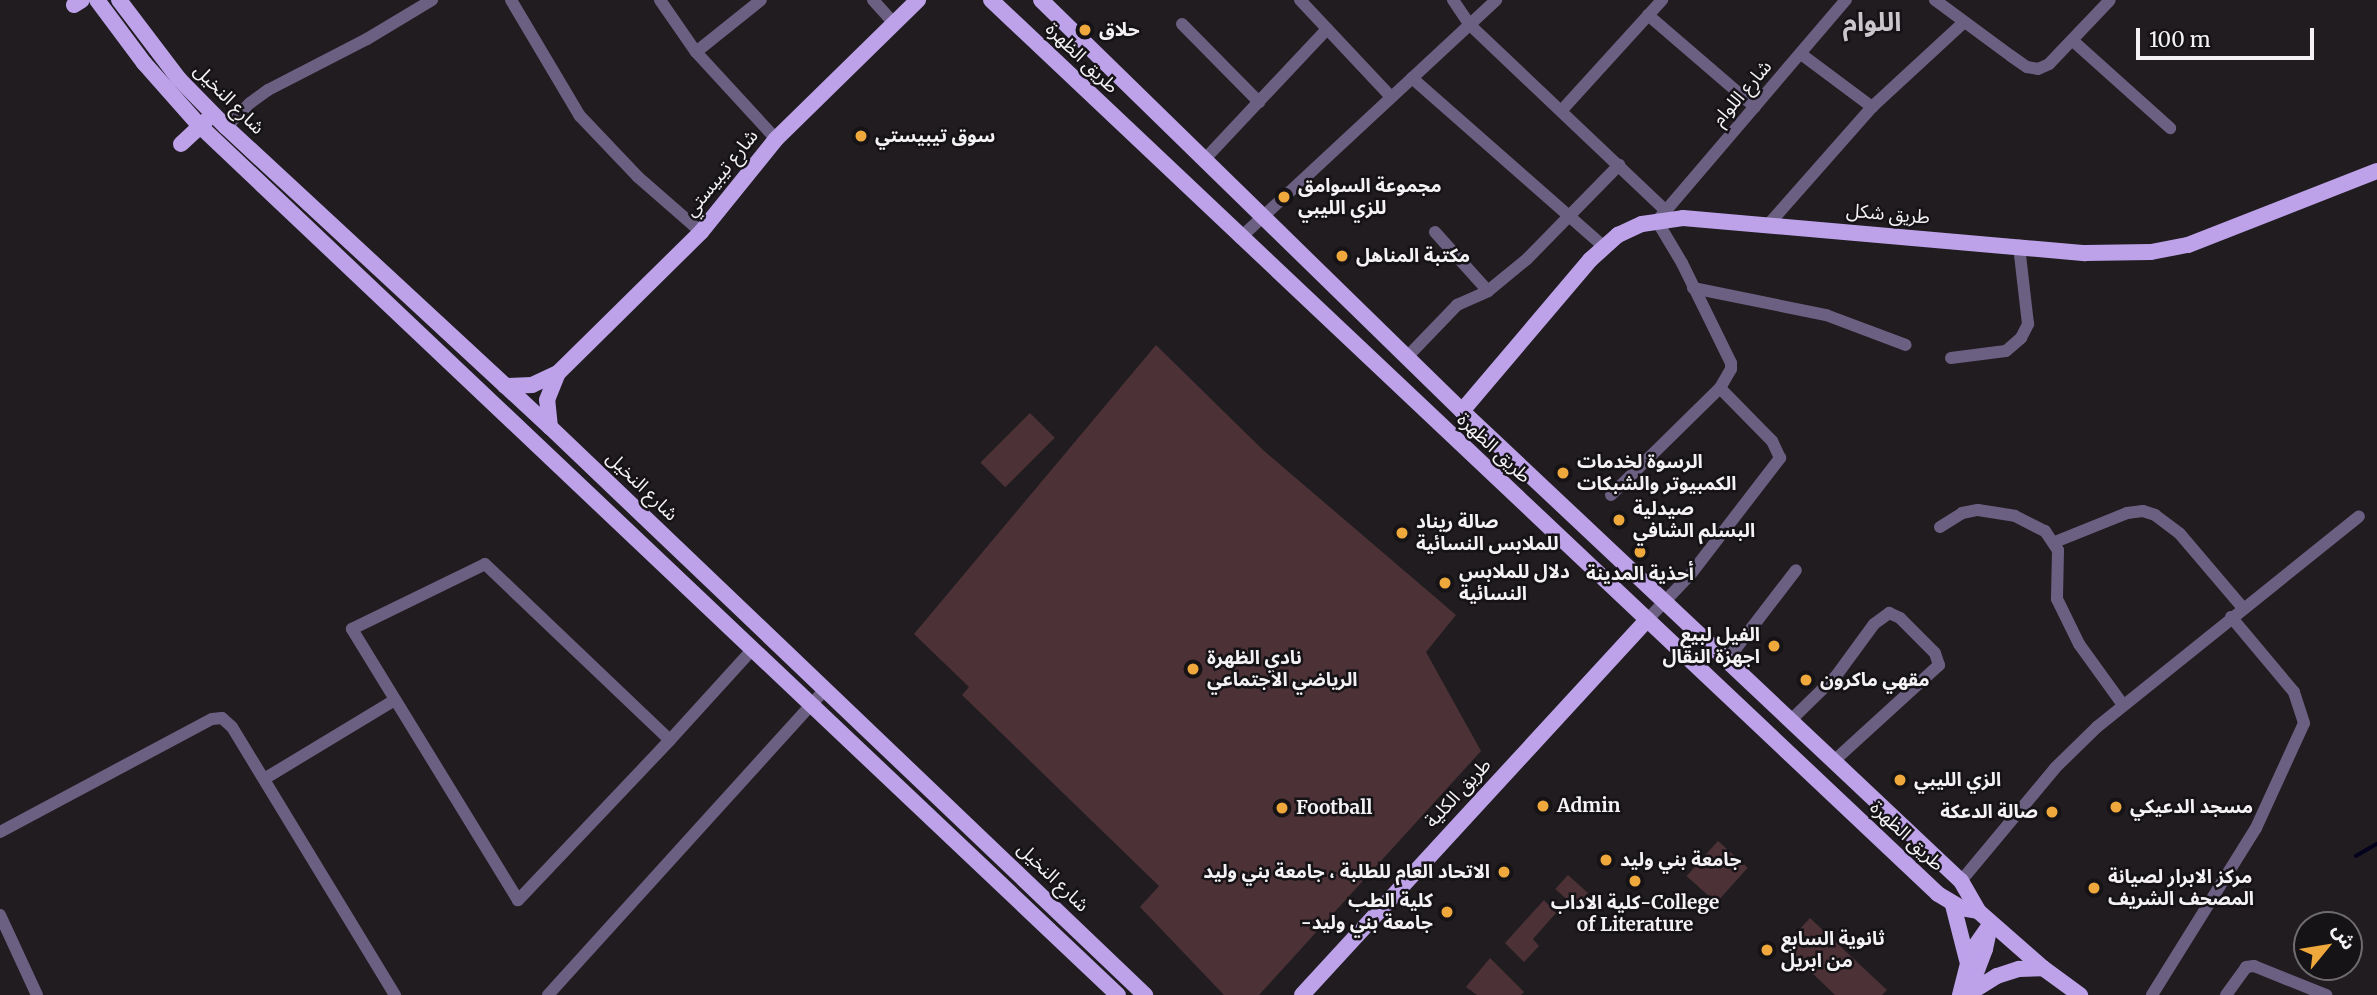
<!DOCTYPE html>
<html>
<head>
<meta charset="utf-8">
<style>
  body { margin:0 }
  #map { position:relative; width:2377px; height:995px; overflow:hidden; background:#201c20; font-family:Merriweather,"Noto Sans Arabic",serif }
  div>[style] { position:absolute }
  .green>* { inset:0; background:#4c3236; transform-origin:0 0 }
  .stream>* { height:3.5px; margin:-1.75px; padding:0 1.75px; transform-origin:1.75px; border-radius:1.75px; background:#05021f }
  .minor>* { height:12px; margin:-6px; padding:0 6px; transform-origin:6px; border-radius:6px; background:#6c6082 }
  .major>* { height:16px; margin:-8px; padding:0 8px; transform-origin:8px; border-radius:8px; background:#bda2ea }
  .dots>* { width:19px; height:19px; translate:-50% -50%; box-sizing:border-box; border:4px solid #161317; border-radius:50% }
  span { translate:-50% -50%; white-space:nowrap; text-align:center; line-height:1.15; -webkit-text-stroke:5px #161317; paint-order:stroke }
  .poi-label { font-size:19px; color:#f4f2f5; font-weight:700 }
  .left { translate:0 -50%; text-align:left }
  .right { translate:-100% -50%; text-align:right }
  .street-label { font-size:19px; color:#f4f2f5 }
  .district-label { font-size:26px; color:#cbc6cc; font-weight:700 }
  .north { position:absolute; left:2293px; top:911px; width:70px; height:70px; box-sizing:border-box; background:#161317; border:2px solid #6f6c70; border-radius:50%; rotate:60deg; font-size:19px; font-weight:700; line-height:28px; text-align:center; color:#f4f2f5 }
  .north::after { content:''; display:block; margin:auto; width:24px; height:32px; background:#eea83c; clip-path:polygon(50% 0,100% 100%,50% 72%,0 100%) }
  .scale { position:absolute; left:2136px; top:28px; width:178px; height:32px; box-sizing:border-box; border:4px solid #f4f2f5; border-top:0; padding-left:9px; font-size:21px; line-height:24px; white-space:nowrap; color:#f4f2f5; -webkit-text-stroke:5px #161317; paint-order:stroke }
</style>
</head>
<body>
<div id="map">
  <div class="green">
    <div style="clip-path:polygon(1156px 345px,1263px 450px,1456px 615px,1426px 652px,1481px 751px,1259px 995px,1224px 995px,1140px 907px,1159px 886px,962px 695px,969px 687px,914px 634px)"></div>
    <div style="left:1030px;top:413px;width:35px;height:70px;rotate:45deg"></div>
    <div style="left:1718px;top:841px;width:40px;height:47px;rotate:42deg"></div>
    <div style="left:1568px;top:875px;width:27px;height:19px;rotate:42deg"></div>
    <div style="clip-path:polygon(1544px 900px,1556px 913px,1533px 939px,1539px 946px,1524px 962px,1505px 943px)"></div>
    <div style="clip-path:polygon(1810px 918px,1887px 990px,1882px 995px,1835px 995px,1784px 946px)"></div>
    <div style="clip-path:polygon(1490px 958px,1524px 992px,1521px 995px,1477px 995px,1466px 987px)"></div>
  </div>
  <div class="stream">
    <div style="left:2356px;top:856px;width:24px;rotate:-30deg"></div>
  </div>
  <div class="minor">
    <div style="left:511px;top:0;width:135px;rotate:59.3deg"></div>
    <div style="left:580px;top:116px;width:84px;rotate:46.4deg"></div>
    <div style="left:638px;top:177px;width:84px;rotate:41.1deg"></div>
    <div style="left:660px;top:0;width:63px;rotate:55.3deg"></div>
    <div style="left:696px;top:52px;width:118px;rotate:47.4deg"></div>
    <div style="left:873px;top:0;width:31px;rotate:48deg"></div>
    <div style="left:1300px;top:0;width:133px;rotate:46.8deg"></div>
    <div style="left:1453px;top:0;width:30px;rotate:56deg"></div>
    <div style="left:1470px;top:25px;width:269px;rotate:43.5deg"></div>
    <div style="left:1935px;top:0;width:94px;rotate:36.4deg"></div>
    <div style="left:2011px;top:56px;width:19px;rotate:35deg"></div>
    <div style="left:2027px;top:67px;width:11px;rotate:10deg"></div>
    <div style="left:2038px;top:69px;width:12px;rotate:-24deg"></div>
    <div style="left:2049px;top:64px;width:88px;rotate:-46.4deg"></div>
    <div style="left:1648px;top:15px;width:141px;rotate:40.7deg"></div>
    <div style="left:1182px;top:24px;width:110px;rotate:45.4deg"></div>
    <div style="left:2072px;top:40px;width:132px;rotate:41.9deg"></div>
    <div style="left:696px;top:52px;width:83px;rotate:-38.7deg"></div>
    <div style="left:1801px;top:54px;width:89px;rotate:36.7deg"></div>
    <div style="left:1412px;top:78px;width:254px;rotate:41.3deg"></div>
    <div style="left:1562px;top:110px;width:149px;rotate:-47.7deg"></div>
    <div style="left:226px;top:127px;width:34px;rotate:-45deg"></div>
    <div style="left:250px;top:103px;width:22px;rotate:-36deg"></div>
    <div style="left:268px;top:90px;width:111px;rotate:-27.3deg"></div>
    <div style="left:367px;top:39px;width:76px;rotate:-31deg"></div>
    <div style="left:1204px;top:160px;width:180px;rotate:-46.8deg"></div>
    <div style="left:1768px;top:225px;width:157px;rotate:-48.6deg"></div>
    <div style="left:1872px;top:107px;width:125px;rotate:-42.7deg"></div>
    <div style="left:1435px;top:232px;width:79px;rotate:48.1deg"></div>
    <div style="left:1240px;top:238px;width:350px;rotate:-42.9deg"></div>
    <div style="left:1693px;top:288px;width:136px;rotate:11.5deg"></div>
    <div style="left:1826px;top:315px;width:85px;rotate:20.6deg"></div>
    <div style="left:1408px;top:356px;width:71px;rotate:-46.1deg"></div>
    <div style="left:1457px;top:305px;width:34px;rotate:-24deg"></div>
    <div style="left:1488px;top:291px;width:50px;rotate:-39.4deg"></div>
    <div style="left:1527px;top:259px;width:132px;rotate:-45.6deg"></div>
    <div style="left:1951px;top:358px;width:55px;rotate:-7.3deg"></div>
    <div style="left:2006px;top:351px;width:20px;rotate:-41deg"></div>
    <div style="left:2021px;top:338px;width:16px;rotate:-63deg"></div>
    <div style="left:2028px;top:324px;width:79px;rotate:-96.6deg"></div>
    <div style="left:1611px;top:495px;width:153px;rotate:-44.5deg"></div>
    <div style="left:1720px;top:388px;width:22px;rotate:-60deg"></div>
    <div style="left:1731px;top:369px;width:6px;rotate:-90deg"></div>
    <div style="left:1731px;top:363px;width:111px;rotate:-116.1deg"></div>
    <div style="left:1682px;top:263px;width:49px;rotate:-120.8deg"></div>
    <div style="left:1657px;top:221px;width:291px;rotate:-49.5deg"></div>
    <div style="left:1940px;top:527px;width:26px;rotate:-32deg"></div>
    <div style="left:1962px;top:513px;width:16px;rotate:-11deg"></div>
    <div style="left:1978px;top:510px;width:37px;rotate:9deg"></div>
    <div style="left:2015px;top:516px;width:34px;rotate:27deg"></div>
    <div style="left:2045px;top:531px;width:23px;rotate:56deg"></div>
    <div style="left:2058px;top:550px;width:49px;rotate:91.2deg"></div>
    <div style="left:2057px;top:599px;width:50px;rotate:63.9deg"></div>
    <div style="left:2079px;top:644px;width:75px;rotate:54.2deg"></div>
    <div style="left:2055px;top:542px;width:78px;rotate:-21.9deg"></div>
    <div style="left:2127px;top:513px;width:16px;rotate:-7deg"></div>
    <div style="left:2143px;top:511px;width:13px;rotate:18deg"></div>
    <div style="left:2155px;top:515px;width:31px;rotate:37deg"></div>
    <div style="left:2180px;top:534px;width:97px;rotate:49.6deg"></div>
    <div style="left:1647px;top:620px;width:62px;rotate:-46.3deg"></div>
    <div style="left:1690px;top:575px;width:148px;rotate:-52.4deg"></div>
    <div style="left:1780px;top:458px;width:19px;rotate:-115deg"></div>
    <div style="left:1772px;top:441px;width:74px;rotate:-134.5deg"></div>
    <div style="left:1727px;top:660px;width:113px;rotate:-52.5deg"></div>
    <div style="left:1791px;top:720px;width:63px;rotate:-44.4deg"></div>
    <div style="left:1836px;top:676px;width:64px;rotate:-53.8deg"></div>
    <div style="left:1874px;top:624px;width:19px;rotate:-36deg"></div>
    <div style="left:1889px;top:613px;width:12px;rotate:24deg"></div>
    <div style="left:1900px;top:618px;width:49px;rotate:45deg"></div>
    <div style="left:1935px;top:653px;width:13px;rotate:72deg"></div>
    <div style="left:1939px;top:665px;width:142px;rotate:137.6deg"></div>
    <div style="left:670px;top:740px;width:221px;rotate:133.5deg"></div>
    <div style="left:518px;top:900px;width:318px;rotate:-121.5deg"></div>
    <div style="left:352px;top:629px;width:148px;rotate:-26deg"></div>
    <div style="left:485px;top:564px;width:255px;rotate:43.6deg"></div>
    <div style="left:670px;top:740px;width:122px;rotate:-47.7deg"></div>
    <div style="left:264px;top:779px;width:153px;rotate:-31.1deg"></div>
    <div style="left:0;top:832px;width:240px;rotate:-28.1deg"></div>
    <div style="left:212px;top:719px;width:10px;rotate:-6deg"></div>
    <div style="left:222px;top:718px;width:13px;rotate:42deg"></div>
    <div style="left:232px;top:727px;width:314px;rotate:58.7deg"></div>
    <div style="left:1961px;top:881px;width:147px;rotate:-50.2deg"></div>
    <div style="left:2055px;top:768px;width:59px;rotate:-44.3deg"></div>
    <div style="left:2097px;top:727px;width:336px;rotate:-38.8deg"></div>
    <div style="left:0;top:915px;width:88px;rotate:65.2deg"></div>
    <div style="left:548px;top:995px;width:412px;rotate:-47.8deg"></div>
    <div style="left:2152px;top:995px;width:197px;rotate:-58.1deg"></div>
    <div style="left:2256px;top:828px;width:115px;rotate:-65.4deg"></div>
    <div style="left:2304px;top:723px;width:33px;rotate:-108deg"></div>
    <div style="left:2294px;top:692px;width:98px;rotate:-130deg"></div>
    <div style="left:2226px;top:995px;width:34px;rotate:-54deg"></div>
    <div style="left:2246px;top:967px;width:8px;rotate:-7deg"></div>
    <div style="left:2254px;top:966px;width:78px;rotate:21.9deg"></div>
  </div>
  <div class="major">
    <div style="left:97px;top:0;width:79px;rotate:53.3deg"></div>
    <div style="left:144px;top:63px;width:84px;rotate:48.4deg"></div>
    <div style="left:200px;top:126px;width:1264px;rotate:43.43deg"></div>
    <div style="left:119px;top:0;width:99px;rotate:52.8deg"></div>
    <div style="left:179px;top:79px;width:67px;rotate:45.6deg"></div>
    <div style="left:226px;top:127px;width:442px;rotate:42.8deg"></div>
    <div style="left:550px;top:427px;width:823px;rotate:43.67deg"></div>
    <div style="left:991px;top:0;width:1302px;rotate:43.35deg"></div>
    <div style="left:1938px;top:894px;width:27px;rotate:31deg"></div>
    <div style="left:1961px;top:908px;width:17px;rotate:10deg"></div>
    <div style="left:1041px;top:0;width:588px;rotate:44.31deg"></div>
    <div style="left:1462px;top:411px;width:685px;rotate:43.29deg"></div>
    <div style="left:1961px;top:881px;width:34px;rotate:60deg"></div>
    <div style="left:1978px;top:911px;width:86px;rotate:41.2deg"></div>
    <div style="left:2043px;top:968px;width:46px;rotate:36.1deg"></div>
    <div style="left:74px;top:5px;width:9px;rotate:-32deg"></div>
    <div style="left:181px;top:144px;width:34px;rotate:-43deg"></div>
    <div style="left:505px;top:386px;width:27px;rotate:-2deg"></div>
    <div style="left:532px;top:385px;width:29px;rotate:-25deg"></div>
    <div style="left:558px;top:373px;width:201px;rotate:-44.6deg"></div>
    <div style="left:701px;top:232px;width:119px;rotate:-51.1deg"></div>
    <div style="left:776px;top:139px;width:199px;rotate:-44.4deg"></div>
    <div style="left:1462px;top:411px;width:198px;rotate:-49.7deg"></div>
    <div style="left:1590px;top:260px;width:38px;rotate:-42deg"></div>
    <div style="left:1618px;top:235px;width:26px;rotate:-25deg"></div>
    <div style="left:1642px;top:224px;width:41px;rotate:-8.3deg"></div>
    <div style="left:1683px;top:218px;width:404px;rotate:5deg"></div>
    <div style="left:2085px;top:253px;width:66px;rotate:-0.9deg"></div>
    <div style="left:2151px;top:252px;width:38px;rotate:-11deg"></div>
    <div style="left:2188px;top:245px;width:203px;rotate:-21.4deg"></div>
    <div style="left:550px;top:427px;width:27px;rotate:-96deg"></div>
    <div style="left:547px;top:400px;width:29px;rotate:-68deg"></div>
    <div style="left:1953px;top:905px;width:57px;rotate:75.7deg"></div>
    <div style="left:1968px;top:994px;width:34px;rotate:-32deg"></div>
    <div style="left:1997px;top:976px;width:23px;rotate:-18deg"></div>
    <div style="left:2019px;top:969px;width:24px;rotate:-2deg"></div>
    <div style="left:1968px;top:994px;width:48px;rotate:-69.3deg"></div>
    <div style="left:1985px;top:949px;width:25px;rotate:-78deg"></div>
    <div style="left:1302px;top:995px;width:510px;rotate:-47.39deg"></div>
    <div style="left:1960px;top:995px;width:44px;rotate:-75.7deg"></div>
    <div style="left:1971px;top:952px;width:35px;rotate:-55deg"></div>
  </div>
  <div class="dots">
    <div style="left:1085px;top:30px;background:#eea83c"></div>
    <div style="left:861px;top:136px;background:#eea83c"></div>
    <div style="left:1284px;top:197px;background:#eea83c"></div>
    <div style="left:1342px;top:256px;background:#eea83c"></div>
    <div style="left:1563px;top:473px;background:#eea83c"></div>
    <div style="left:1619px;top:520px;background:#eea83c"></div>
    <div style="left:1402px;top:533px;background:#eea83c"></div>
    <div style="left:1640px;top:552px;background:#eea83c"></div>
    <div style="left:1445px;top:583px;background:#eea83c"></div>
    <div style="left:1774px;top:646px;background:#eea83c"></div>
    <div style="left:1193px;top:669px;background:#eea83c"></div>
    <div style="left:1806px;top:680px;background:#eea83c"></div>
    <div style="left:1900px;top:780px;background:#eea83c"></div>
    <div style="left:1543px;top:806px;background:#eea83c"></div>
    <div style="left:2116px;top:807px;background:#eea83c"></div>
    <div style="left:1282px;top:808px;background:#eea83c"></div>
    <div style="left:2052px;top:812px;background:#eea83c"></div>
    <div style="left:1606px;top:860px;background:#eea83c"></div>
    <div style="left:1504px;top:872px;background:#eea83c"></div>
    <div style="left:1635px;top:881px;background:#eea83c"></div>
    <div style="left:2094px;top:888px;background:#eea83c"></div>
    <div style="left:1447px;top:912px;background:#eea83c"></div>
    <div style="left:1767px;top:950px;background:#eea83c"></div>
  </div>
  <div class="poi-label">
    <span class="left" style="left:1099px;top:30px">حلاق</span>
    <span class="left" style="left:875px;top:136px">سوق تيبيستي</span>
    <span class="left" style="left:1298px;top:197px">مجموعة السوامق<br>للزي الليبي</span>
    <span class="left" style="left:1356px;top:256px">مكتبة المناهل</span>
    <span class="left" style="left:1577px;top:473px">الرسوة لخدمات<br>الكمبيوتر والشبكات</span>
    <span class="left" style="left:1633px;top:520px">صيدلية<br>البسلم الشافي</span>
    <span class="left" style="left:1416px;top:533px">صالة ريناد<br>للملابس النسائية</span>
    <span class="left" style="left:1459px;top:583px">دلال للملابس<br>النسائية</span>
    <span style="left:1640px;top:574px">أحذية المدينة</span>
    <span class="right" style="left:1760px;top:646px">الفيل لبيع<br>اجهزة النقال</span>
    <span class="left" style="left:1207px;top:669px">نادي الظهرة<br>الرياضي الاجتماعي</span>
    <span class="left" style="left:1820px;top:680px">مقهي ماكرون</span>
    <span class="left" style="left:1914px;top:780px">الزي الليبي</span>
    <span class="left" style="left:1557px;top:806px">Admin</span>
    <span class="left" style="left:2130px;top:807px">مسجد الدعيكي</span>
    <span class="left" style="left:1296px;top:808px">Football</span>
    <span class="right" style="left:2038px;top:812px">صالة الدعكة</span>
    <span class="left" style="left:1620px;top:860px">جامعة بني وليد</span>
    <span class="right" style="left:1490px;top:872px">الاتحاد العام للطلبة ، جامعة بني وليد</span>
    <span class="left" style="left:2108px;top:888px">مركز الابرار لصيانة<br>المصحف الشريف</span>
    <span class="right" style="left:1433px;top:912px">كلية الطب<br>-جامعة بني وليد</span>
    <span style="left:1635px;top:914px">كلية الاداب-College<br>of Literature</span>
    <span class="left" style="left:1781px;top:950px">ثانوية السابع<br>من ابريل</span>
  </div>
  <div class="street-label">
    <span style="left:1082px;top:58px;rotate:44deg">طريق الظهرة</span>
    <span style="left:1742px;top:93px;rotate:-49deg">شارع اللوام</span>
    <span style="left:229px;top:99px;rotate:45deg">شارع النخيل</span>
    <span style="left:721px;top:173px;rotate:-51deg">شارع تيبيستي</span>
    <span style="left:1888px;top:214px;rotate:5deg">طريق شكل</span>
    <span style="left:1494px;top:448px;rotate:43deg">طريق الظهرة</span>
    <span style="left:642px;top:486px;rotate:44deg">شارع النخيل</span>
    <span style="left:1458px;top:793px;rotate:-47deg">طريق الكلية</span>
    <span style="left:1907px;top:836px;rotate:43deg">طريق الظهرة</span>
    <span style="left:1053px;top:877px;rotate:44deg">شارع النخيل</span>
  </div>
  <div class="district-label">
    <span style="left:1872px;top:22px">اللوام</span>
  </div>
  <div class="north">ش</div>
  <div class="scale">100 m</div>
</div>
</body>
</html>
